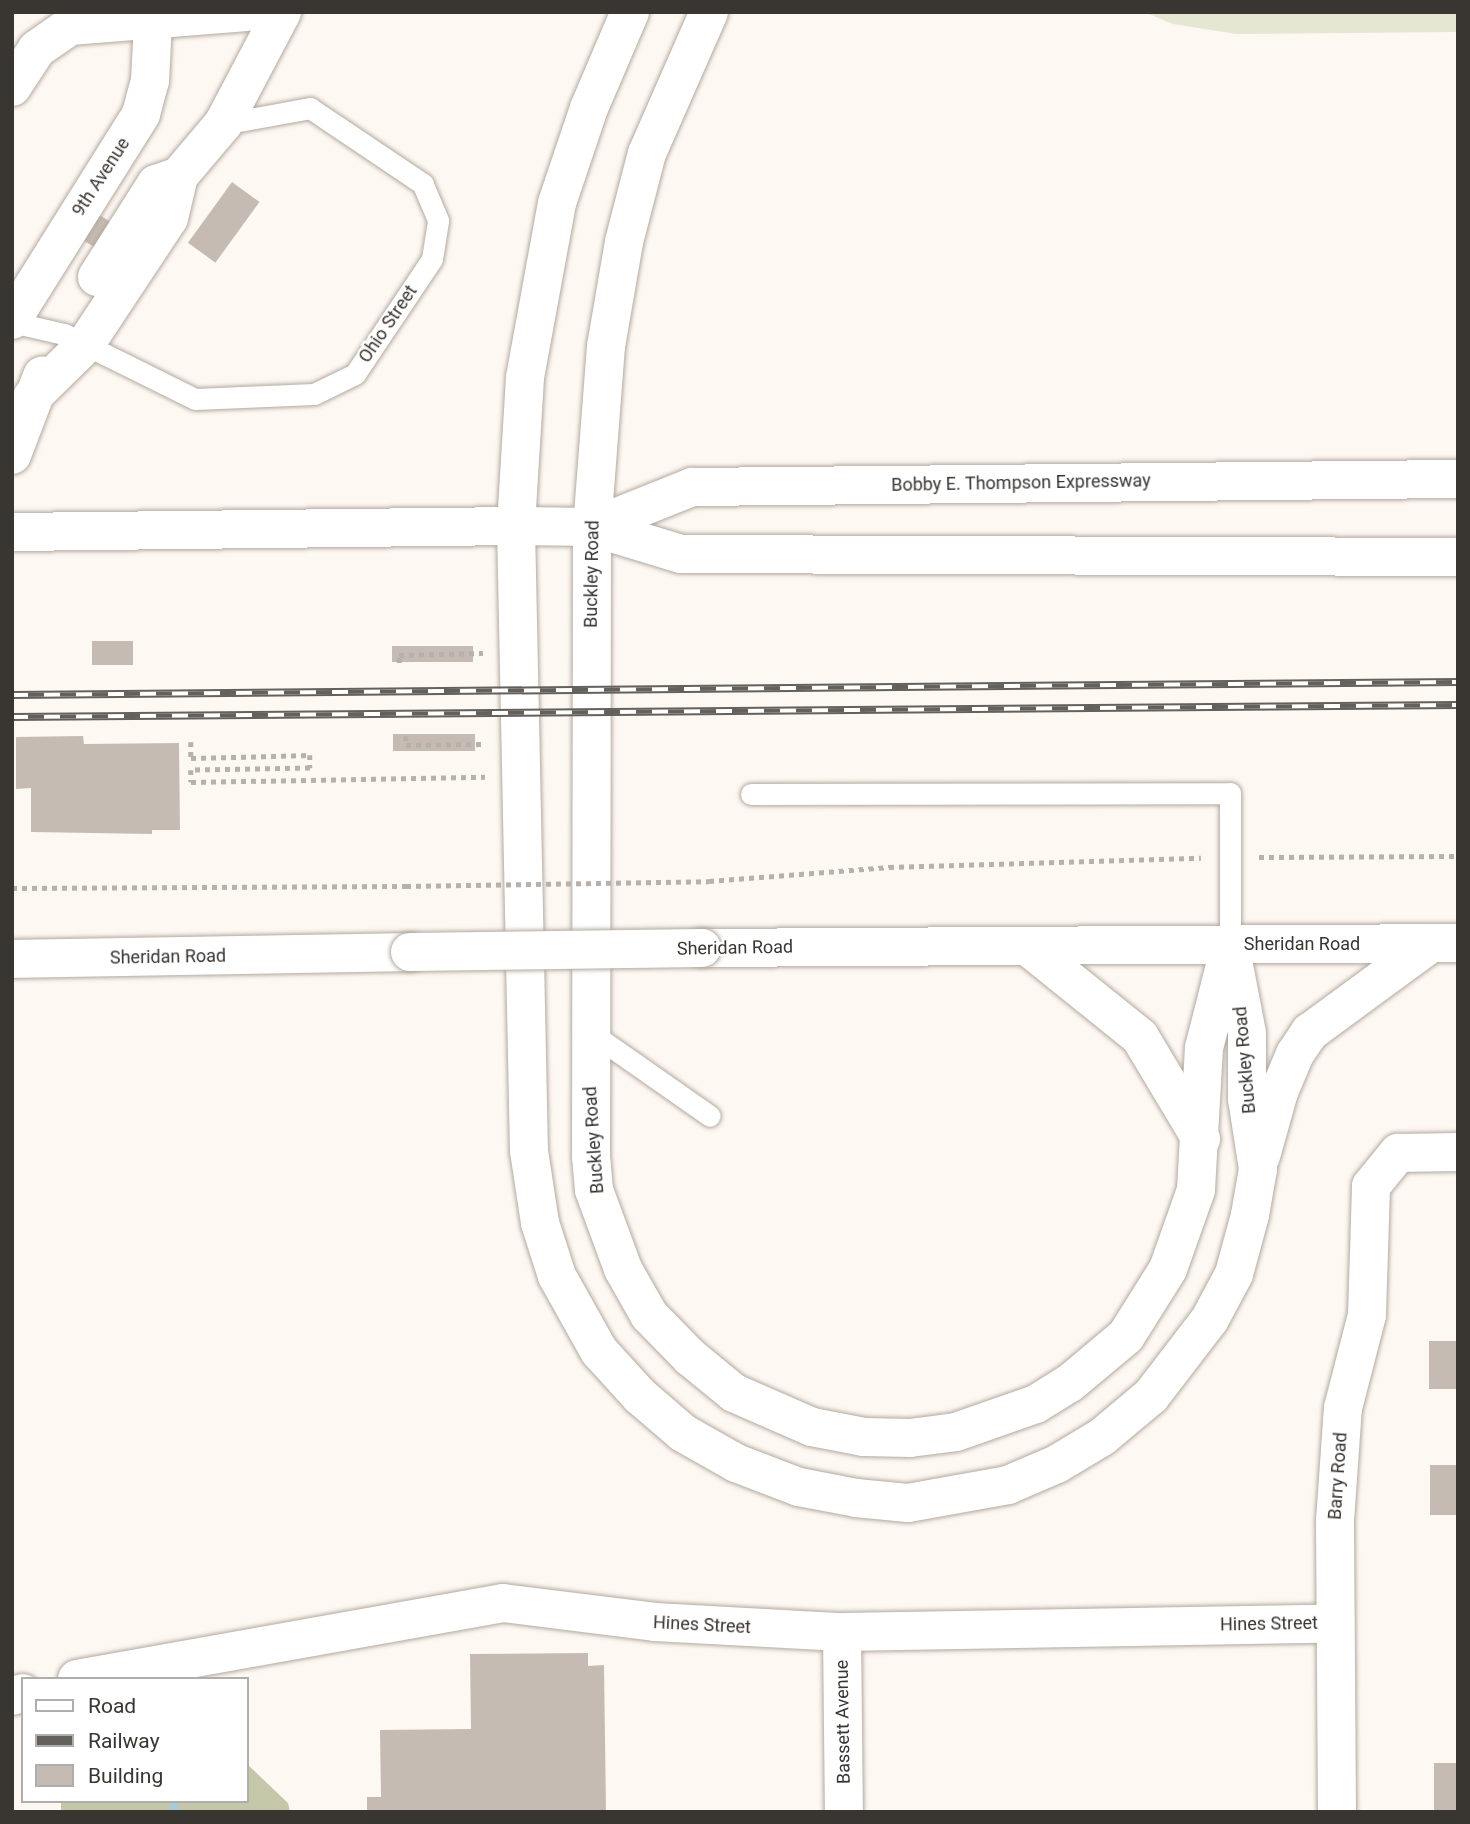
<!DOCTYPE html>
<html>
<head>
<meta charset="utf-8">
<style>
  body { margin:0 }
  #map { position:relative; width:1470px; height:1824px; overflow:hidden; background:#fef8f2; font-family:Roboto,sans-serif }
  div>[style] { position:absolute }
  .green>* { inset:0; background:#e5e7d3 }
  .forest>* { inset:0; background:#c4c7a8 }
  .stream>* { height:10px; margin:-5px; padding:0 5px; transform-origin:5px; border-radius:5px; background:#a9cad9 }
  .building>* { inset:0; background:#c6bbb3; transform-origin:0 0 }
  .path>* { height:4.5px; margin-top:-2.25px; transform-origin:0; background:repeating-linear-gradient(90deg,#b6b1ac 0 5px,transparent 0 10px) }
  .roads { filter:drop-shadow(0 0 2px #b2a99f) drop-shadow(0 0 2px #b2a99f) }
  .lane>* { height:21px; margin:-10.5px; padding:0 10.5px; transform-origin:10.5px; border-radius:10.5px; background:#fff }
  .street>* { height:38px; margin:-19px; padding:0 19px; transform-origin:19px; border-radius:19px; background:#fff }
  .secondary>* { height:38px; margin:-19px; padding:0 19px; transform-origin:19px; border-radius:19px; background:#fff }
  .highway>* { height:38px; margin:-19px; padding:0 19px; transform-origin:19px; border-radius:19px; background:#fff }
  .rail>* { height:8px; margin-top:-4px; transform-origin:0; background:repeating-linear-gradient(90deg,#fff 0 16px,#64605b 0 32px); box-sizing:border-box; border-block:2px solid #64605b }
  .path-bridge>* { height:4.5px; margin-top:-2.25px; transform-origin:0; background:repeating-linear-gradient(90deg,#b6b1ac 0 5px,transparent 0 10px) }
  .bridges { filter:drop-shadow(0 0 2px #b2a99f) drop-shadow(0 0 2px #b2a99f) }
  .secondary-bridge>* { height:38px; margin:-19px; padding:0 19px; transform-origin:19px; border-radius:19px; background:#fff }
  span { translate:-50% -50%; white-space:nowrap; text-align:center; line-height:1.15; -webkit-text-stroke:5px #fff; paint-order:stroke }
  .street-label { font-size:18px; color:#393531 }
  .frame { position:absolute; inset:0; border:14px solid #393531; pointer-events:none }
  .legend { position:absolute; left:21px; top:1677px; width:228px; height:126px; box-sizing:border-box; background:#fff; border:2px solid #b0aead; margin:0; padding:9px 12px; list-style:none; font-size:21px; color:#393531 }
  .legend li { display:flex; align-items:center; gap:14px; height:35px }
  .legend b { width:35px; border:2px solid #b0aead }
</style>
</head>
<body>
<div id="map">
  <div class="green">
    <div style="clip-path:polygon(1144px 12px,1458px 12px,1458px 32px,1236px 34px,1173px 24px)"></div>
  </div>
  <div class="forest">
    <div style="clip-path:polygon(247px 1764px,288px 1803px,290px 1812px,61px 1812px,61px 1801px,247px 1801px)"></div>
  </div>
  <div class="stream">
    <div style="left:174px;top:1812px;width:4px;rotate:-90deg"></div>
  </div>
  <div class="building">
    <div style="left:232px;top:182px;width:34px;height:75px;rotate:36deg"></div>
    <div style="left:98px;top:214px;width:22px;height:30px;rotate:32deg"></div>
    <div style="left:133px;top:641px;width:24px;height:41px;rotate:90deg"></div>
    <div style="left:473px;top:646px;width:16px;height:81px;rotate:90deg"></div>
    <div style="left:475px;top:734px;width:17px;height:82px;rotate:90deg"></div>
    <div style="clip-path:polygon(83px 736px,84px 744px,179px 743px,180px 830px,152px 830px,152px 834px,31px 832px,31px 788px,16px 789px,16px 737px)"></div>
    <div style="left:1429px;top:1341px;width:29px;height:48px"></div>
    <div style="left:1430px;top:1465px;width:28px;height:50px"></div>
    <div style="clip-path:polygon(588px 1653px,588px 1666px,604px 1665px,606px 1812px,367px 1812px,367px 1797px,381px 1797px,380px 1730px,471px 1729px,470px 1654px)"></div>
    <div style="left:1458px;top:1763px;width:47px;height:24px;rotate:90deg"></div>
  </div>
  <div class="path">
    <div style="left:399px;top:663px;width:8px;rotate:-90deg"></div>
    <div style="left:399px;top:655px;width:84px;rotate:-1.4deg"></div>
    <div style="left:406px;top:736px;width:9px;rotate:90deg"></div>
    <div style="left:406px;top:745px;width:78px;rotate:-0.7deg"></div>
    <div style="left:191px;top:742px;width:16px;rotate:90deg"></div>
    <div style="left:191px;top:758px;width:119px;rotate:-1.4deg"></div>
    <div style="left:310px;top:755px;width:13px;rotate:90deg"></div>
    <div style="left:310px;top:768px;width:119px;rotate:179deg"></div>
    <div style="left:191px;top:770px;width:12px;rotate:90deg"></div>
    <div style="left:191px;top:782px;width:294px;rotate:-1deg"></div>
    <div style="left:1259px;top:857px;width:199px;rotate:-0.3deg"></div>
    <div style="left:709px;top:881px;width:181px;rotate:-4.4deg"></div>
    <div style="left:889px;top:867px;width:312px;rotate:-1.7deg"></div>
    <div style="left:12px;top:888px;width:394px;rotate:-0.3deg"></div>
  </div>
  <div class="roads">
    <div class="lane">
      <div style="left:12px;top:322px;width:53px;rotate:13deg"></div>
      <div style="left:64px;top:334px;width:146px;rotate:26.4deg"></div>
      <div style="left:195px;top:399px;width:119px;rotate:-2.4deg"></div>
      <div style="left:314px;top:394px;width:46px;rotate:-26deg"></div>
      <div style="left:355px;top:374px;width:138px;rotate:-56.2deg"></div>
      <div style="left:432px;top:259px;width:39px;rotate:-81deg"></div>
      <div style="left:438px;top:220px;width:39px;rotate:-113deg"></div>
      <div style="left:423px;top:184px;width:136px;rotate:-146.1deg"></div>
      <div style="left:310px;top:108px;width:88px;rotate:169.6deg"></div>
      <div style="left:751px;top:794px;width:479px;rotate:-0.1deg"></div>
      <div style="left:1230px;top:793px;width:152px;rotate:90deg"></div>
      <div style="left:590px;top:1032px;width:146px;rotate:35deg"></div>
    </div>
    <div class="street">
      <div style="left:12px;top:87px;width:45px;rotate:-56.7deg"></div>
      <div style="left:37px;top:49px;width:40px;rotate:-34.9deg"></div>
      <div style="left:70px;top:26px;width:177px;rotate:-4.5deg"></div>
      <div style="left:97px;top:277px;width:110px;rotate:-57.6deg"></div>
      <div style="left:156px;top:184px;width:24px;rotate:-19deg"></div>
      <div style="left:12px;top:320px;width:243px;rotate:-57.9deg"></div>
      <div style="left:141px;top:114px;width:34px;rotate:-75deg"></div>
      <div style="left:150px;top:81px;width:59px;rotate:-87.1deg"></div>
      <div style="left:32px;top:397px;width:74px;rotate:-44.5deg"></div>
      <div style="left:85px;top:345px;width:152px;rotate:-56.5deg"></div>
      <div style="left:169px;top:218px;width:43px;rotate:-76.6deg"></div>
      <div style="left:179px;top:176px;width:68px;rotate:-49.8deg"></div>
      <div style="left:223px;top:124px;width:127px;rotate:-62.2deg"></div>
      <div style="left:12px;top:455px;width:85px;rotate:-69.2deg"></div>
      <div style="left:12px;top:532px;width:504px;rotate:-0.68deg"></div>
      <div style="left:842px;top:1632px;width:180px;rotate:89.4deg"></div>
      <div style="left:77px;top:1679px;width:433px;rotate:-10.1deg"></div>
      <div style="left:503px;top:1603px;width:153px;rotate:7.1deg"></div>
      <div style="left:655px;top:1622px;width:187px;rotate:3.1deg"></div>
      <div style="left:842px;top:1632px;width:493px;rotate:-1deg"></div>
      <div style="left:12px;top:1696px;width:11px;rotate:-15deg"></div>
      <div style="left:1337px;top:1812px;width:291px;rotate:-90.4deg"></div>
      <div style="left:1335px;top:1521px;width:113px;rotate:-86deg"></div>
      <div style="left:1343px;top:1408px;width:96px;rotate:-75.5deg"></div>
      <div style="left:1367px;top:1315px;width:129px;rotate:-88.2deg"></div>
      <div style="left:1371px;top:1186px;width:43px;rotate:-50.7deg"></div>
      <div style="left:1398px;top:1153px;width:60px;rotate:-1deg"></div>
    </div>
    <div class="secondary">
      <div style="left:702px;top:948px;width:756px;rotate:-0.38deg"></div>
      <div style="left:12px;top:959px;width:398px;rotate:-1deg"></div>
    </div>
    <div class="highway">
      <div style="left:630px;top:12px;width:104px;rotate:113.1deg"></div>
      <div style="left:589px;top:108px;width:100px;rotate:108.6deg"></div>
      <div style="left:557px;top:203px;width:178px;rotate:100.4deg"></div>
      <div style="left:525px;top:378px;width:148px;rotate:93.5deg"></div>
      <div style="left:516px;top:526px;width:625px;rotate:88.81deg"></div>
      <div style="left:529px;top:1151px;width:73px;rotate:81.3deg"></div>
      <div style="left:540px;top:1223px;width:56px;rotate:72.2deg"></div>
      <div style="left:557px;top:1276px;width:86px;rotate:60.8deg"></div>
      <div style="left:599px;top:1351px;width:61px;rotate:47.7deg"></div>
      <div style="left:640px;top:1396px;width:57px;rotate:40.7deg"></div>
      <div style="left:683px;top:1433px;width:61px;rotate:29.5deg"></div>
      <div style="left:736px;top:1463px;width:67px;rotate:20.9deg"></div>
      <div style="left:799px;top:1487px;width:58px;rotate:10.9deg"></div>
      <div style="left:856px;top:1498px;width:52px;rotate:5.5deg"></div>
      <div style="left:908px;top:1503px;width:102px;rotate:-10.2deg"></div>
      <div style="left:1008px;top:1485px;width:53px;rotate:-23.2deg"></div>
      <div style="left:1057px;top:1464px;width:52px;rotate:-31deg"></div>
      <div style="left:1102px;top:1437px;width:64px;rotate:-39.9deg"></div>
      <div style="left:1151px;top:1396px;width:97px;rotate:-52.5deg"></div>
      <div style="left:1210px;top:1319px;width:51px;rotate:-61.9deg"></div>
      <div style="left:1234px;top:1274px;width:61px;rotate:-74.8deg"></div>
      <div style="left:1250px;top:1215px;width:47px;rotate:-80.1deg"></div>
      <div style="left:1258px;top:1169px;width:71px;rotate:-98.9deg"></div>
      <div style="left:1247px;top:1099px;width:66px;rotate:-90deg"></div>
      <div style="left:1247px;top:1033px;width:90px;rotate:-100.9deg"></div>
      <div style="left:709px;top:12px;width:154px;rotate:113.7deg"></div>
      <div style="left:647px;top:153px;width:92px;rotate:104.5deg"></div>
      <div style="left:624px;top:242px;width:106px;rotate:99.8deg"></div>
      <div style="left:606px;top:346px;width:182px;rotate:94.4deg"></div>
      <div style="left:592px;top:527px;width:629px;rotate:90.09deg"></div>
      <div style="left:591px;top:1156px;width:34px;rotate:85deg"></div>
      <div style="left:594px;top:1190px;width:84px;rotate:69.8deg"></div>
      <div style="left:623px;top:1269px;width:53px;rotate:60.5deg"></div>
      <div style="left:649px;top:1315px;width:59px;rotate:45.7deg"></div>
      <div style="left:690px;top:1357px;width:57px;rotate:39.3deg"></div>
      <div style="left:734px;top:1393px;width:85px;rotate:23.6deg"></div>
      <div style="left:812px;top:1427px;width:53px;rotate:10.9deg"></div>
      <div style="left:864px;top:1437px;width:46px;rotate:1.2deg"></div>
      <div style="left:910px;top:1438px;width:46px;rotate:-7.4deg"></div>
      <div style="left:956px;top:1432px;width:85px;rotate:-19.3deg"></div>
      <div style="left:1036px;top:1404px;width:40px;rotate:-32deg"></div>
      <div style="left:1070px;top:1383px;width:73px;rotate:-40deg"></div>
      <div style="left:1126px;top:1336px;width:79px;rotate:-57.9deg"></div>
      <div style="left:1168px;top:1269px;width:84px;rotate:-70.5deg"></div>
      <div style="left:1196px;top:1190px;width:142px;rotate:-86.8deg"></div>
      <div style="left:1204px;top:1048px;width:97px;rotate:-75.7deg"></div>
      <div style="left:516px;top:526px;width:76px;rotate:0.8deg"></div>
      <div style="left:592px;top:527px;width:93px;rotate:16.9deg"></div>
      <div style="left:681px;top:554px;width:777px;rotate:0.22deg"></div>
      <div style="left:592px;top:527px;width:108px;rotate:-21.8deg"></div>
      <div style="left:692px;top:487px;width:766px;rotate:-0.6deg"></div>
      <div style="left:1027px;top:946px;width:145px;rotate:38.8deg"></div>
      <div style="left:1140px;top:1037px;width:119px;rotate:59.1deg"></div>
      <div style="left:1261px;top:1156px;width:66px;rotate:-74.3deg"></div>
      <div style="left:1279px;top:1092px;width:41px;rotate:-67.2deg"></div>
      <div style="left:1295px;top:1054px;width:27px;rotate:-56deg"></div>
      <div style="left:1310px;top:1032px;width:150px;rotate:-36.3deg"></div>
    </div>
  </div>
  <div class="rail">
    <div style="left:12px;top:695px;width:1446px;rotate:-0.52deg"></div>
    <div style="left:12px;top:717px;width:1446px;rotate:-0.48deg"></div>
  </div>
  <div class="path-bridge">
    <div style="left:406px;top:886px;width:303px;rotate:-0.9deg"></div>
  </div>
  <div class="bridges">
    <div class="secondary-bridge">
      <div style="left:410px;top:952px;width:292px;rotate:-0.8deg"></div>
    </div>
  </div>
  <div class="street-label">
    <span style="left:101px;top:177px;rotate:-57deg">9th Avenue</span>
    <span style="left:388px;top:324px;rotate:-56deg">Ohio Street</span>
    <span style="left:1021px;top:483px;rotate:-1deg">Bobby E. Thompson Expressway</span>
    <span style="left:592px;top:574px;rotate:-89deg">Buckley Road</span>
    <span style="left:1302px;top:944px">Sheridan Road</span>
    <span style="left:735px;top:948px;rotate:-1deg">Sheridan Road</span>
    <span style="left:168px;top:957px;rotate:-1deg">Sheridan Road</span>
    <span style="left:1245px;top:1060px;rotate:-95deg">Buckley Road</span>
    <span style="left:594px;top:1140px;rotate:-94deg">Buckley Road</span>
    <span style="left:1338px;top:1476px;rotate:-86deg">Barry Road</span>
    <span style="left:1269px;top:1624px;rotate:-1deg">Hines Street</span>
    <span style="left:702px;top:1625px;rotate:3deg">Hines Street</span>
    <span style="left:843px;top:1722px;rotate:-91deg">Bassett Avenue</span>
  </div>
  <div class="frame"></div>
  <ul class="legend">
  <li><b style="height:9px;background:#fff"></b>Road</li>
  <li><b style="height:9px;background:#64605b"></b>Railway</li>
  <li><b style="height:19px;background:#c6bbb3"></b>Building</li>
  </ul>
</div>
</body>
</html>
